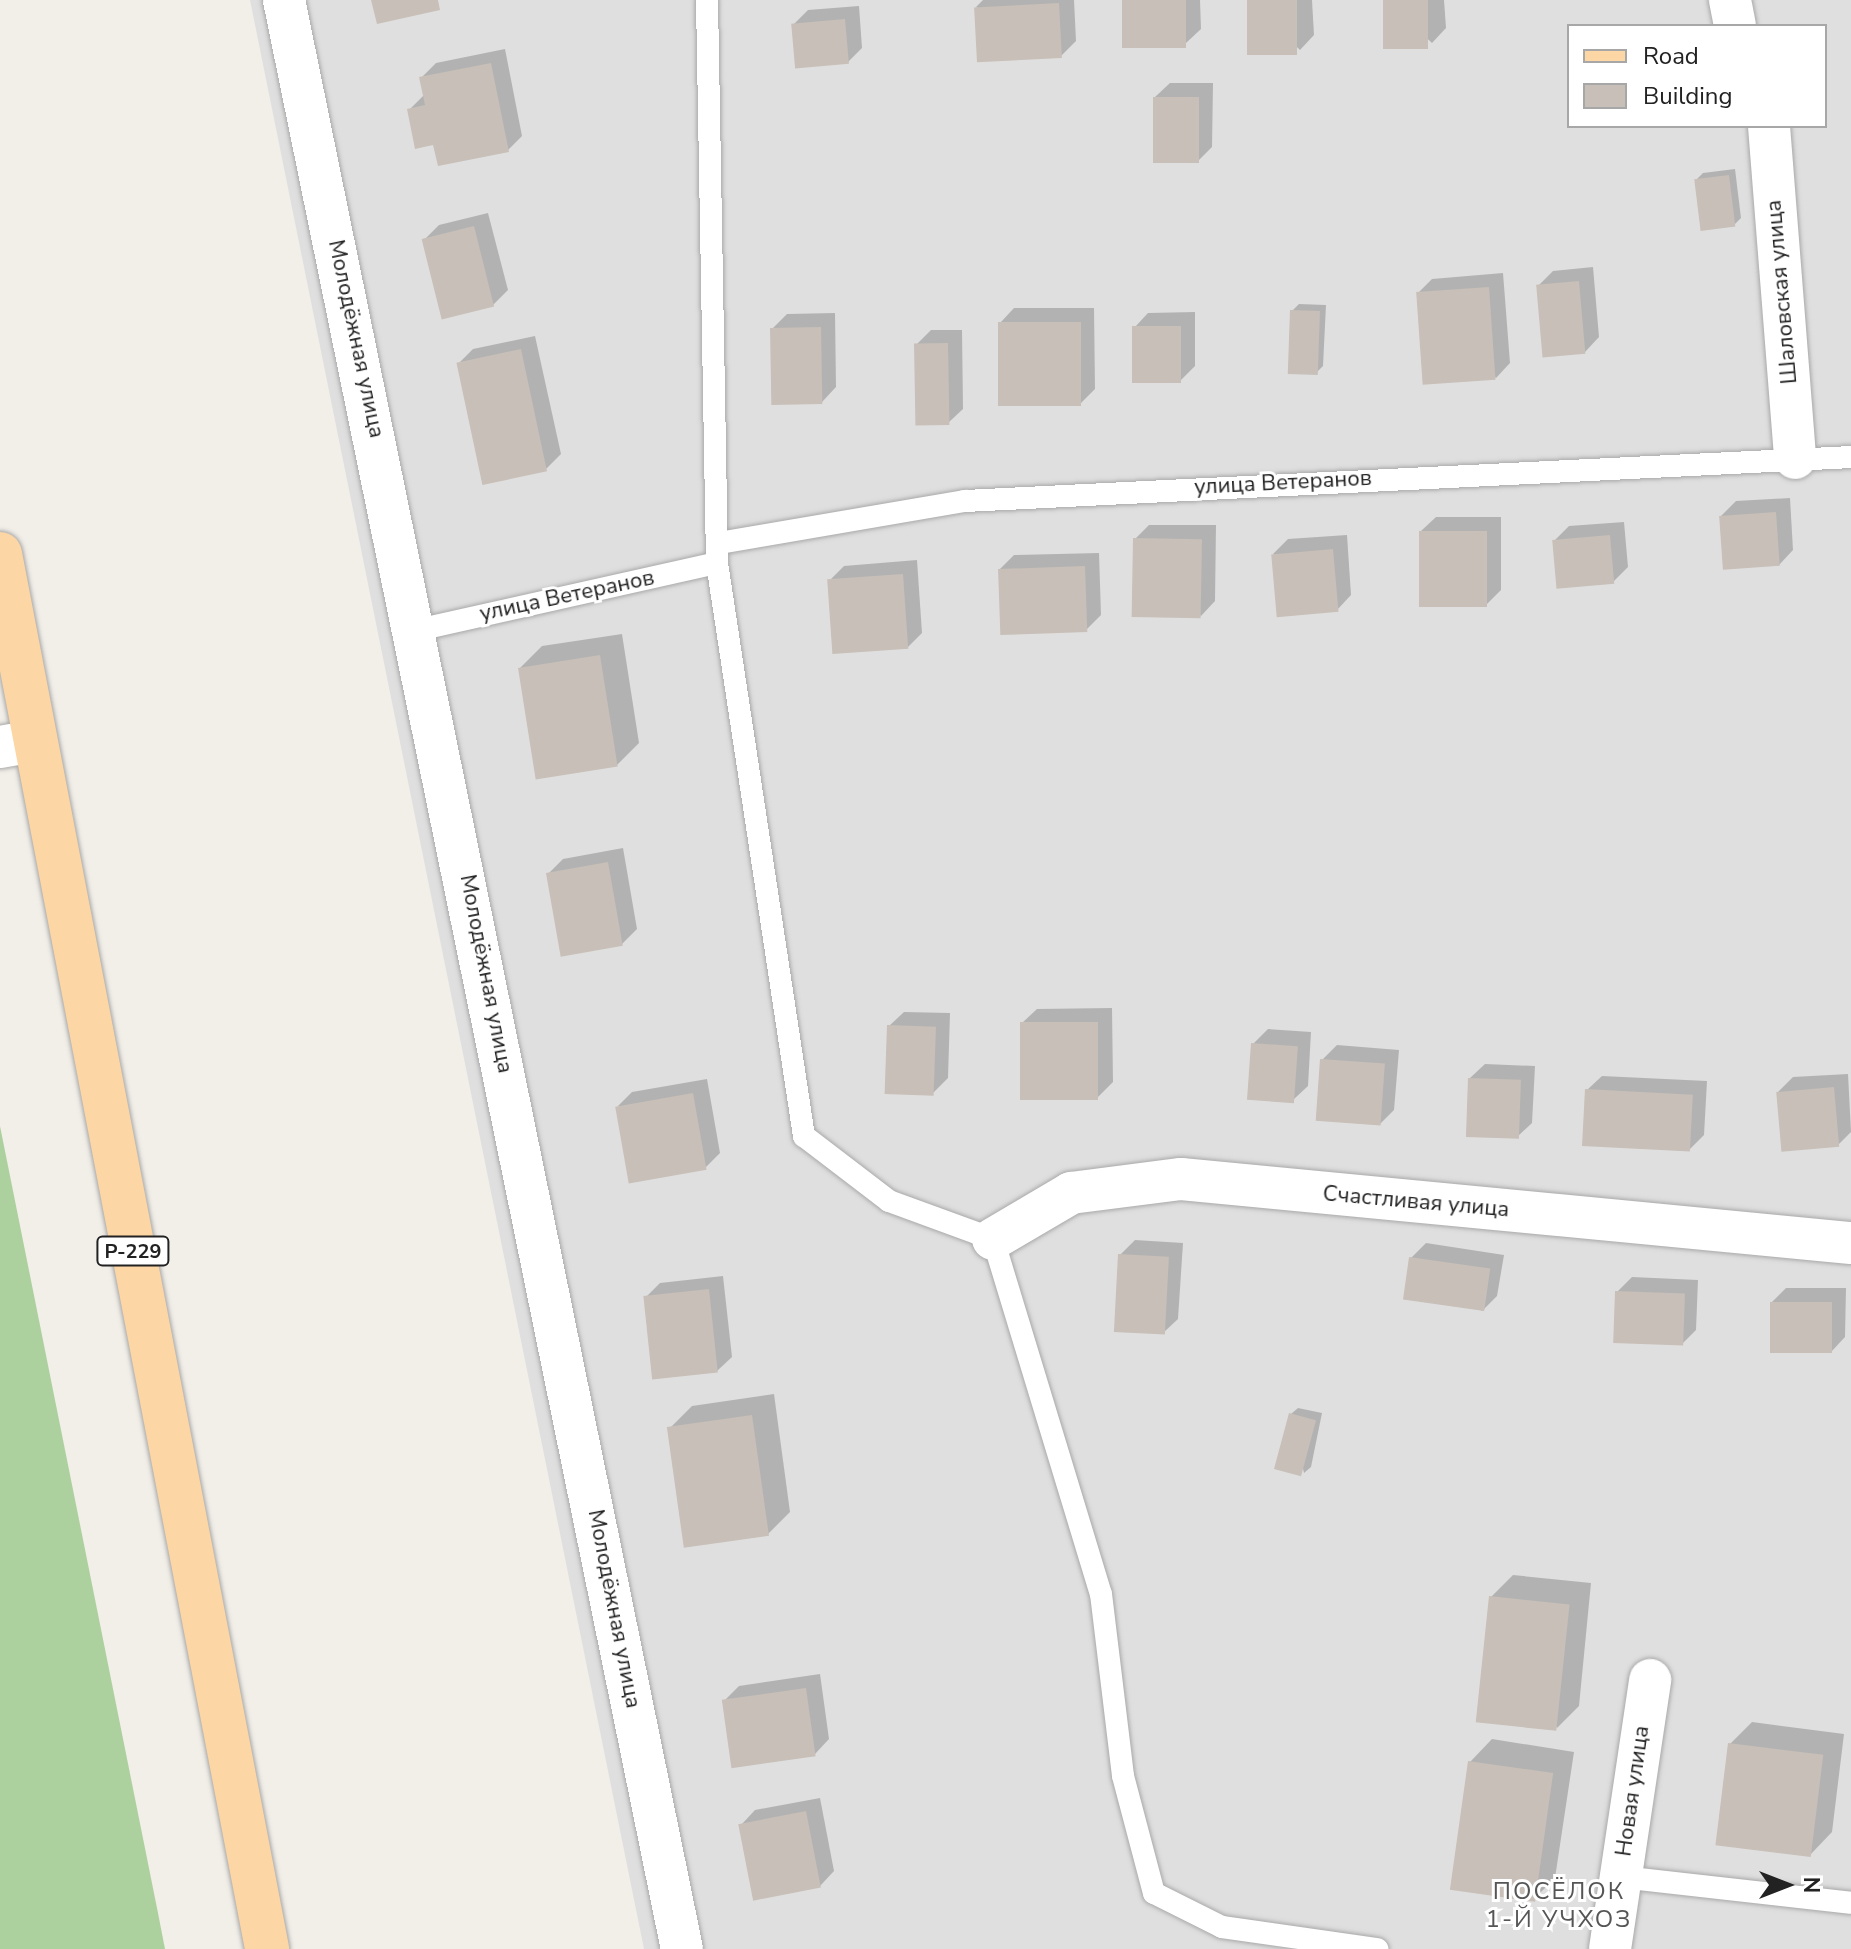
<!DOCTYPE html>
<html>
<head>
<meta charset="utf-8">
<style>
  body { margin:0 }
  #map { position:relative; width:1851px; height:1949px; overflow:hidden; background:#f2efe9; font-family:"Nunito Sans",sans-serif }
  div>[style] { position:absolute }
  .residential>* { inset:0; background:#e0dfdf }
  .forest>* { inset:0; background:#add19e }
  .shadow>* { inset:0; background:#0003 }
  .building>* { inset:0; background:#c7bfb8; transform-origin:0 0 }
  .roads { filter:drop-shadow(0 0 2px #a9a9a9) drop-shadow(0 0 2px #a9a9a9) }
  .lane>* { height:22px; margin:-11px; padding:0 11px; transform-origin:11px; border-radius:11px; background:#fff }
  .street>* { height:42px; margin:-21px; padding:0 21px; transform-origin:21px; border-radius:21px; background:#fff }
  .primary>* { height:44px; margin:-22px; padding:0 22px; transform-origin:22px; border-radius:22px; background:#fcd6a4 }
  span { translate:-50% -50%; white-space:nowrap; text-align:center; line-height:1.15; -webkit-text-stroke:6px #fff; paint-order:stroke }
  .shield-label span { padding:2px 6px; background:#fff; border:2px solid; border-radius:6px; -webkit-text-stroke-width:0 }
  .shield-label { font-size:20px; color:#222; font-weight:700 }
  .street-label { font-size:22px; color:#222 }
  .neighbourhood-label { font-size:24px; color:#555; letter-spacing:2px }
  .legend { position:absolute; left:1567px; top:24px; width:260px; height:104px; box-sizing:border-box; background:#fff; border:2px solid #a7a7a7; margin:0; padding:10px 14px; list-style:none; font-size:24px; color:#222 }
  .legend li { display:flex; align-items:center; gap:16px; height:40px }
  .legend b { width:40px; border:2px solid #a7a7a7 }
  .north { position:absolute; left:1747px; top:1845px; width:80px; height:80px; -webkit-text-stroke:6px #fff; paint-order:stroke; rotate:90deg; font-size:22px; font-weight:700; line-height:32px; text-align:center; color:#222 }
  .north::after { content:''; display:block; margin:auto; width:28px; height:36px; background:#222; clip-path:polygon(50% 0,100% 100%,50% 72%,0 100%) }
</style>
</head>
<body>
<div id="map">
  <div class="residential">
    <div style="clip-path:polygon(evenodd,250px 0,1851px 0,1851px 1949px,644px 1949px,250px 0,1569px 26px,1825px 26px,1825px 126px,1569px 126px,1569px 26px)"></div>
  </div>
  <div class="forest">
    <div style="clip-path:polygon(0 1126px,158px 1913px,165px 1949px,0 1949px)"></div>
  </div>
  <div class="shadow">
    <div style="clip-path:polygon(983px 0,1074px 0,1076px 41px,1061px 56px,976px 7px)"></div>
    <div style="clip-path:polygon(1124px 0,1200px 0,1201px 29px,1186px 43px)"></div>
    <div style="clip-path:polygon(1249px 0,1312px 0,1314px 35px,1300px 50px)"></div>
    <div style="clip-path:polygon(1386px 0,1444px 0,1446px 28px,1432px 43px)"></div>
    <div style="clip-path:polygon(859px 6px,862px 48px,848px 62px,793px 25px,808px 10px)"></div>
    <div style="clip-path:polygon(505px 49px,522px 136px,508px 150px,435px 143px,410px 109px,425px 94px,422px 77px,436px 63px)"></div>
    <div style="clip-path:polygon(1170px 83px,1213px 83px,1212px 147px,1197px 162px,1155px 97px)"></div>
    <div style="clip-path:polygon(1735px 169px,1741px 218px,1734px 225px,1696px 180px,1703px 173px)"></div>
    <div style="clip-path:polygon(488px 213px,508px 290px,493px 305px,424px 240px,439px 225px)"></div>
    <div style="clip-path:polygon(1593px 267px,1599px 337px,1585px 352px,1539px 285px,1553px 271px)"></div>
    <div style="clip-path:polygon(1503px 273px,1510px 363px,1496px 378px,1418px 293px,1432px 279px)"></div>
    <div style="clip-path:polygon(1299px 304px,1326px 305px,1323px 366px,1316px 373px,1292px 311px)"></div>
    <div style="clip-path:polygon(1014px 308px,1094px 308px,1095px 389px,1080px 404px,1000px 323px)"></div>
    <div style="clip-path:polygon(1195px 312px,1195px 366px,1180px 381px,1134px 328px,1148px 313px)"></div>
    <div style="clip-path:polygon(835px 313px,836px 387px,822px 402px,772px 329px,787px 314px)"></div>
    <div style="clip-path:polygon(931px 330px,962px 330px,963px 409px,948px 423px,916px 345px)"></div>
    <div style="clip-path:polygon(535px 336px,561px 454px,546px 469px,458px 364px,473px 349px)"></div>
    <div style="clip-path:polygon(1790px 498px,1793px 550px,1779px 565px,1721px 516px,1736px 501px)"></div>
    <div style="clip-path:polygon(1436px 517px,1501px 517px,1501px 590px,1486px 605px,1421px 531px)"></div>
    <div style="clip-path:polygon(1624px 522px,1628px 567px,1613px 582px,1554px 541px,1569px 526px)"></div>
    <div style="clip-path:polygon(1149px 525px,1216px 525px,1215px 601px,1201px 616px,1135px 539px)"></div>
    <div style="clip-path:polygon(1347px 535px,1351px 595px,1337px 610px,1273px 554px,1288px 539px)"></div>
    <div style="clip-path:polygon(1099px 553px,1101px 615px,1086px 630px,1000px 569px,1014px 555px)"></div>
    <div style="clip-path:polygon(917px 560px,922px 633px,908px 647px,829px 581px,844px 566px)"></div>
    <div style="clip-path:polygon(622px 634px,639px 743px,617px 765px,520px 668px,542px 646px)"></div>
    <div style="clip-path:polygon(623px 848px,637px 929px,622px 944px,548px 874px,563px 859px)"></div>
    <div style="clip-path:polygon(1112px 1008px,1113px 1082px,1098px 1097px,1022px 1023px,1037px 1009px)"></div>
    <div style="clip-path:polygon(904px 1012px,950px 1013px,948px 1078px,933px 1093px,889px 1026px)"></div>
    <div style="clip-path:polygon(1268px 1029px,1311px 1032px,1308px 1086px,1293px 1100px,1253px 1044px)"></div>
    <div style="clip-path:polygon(1337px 1045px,1399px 1050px,1394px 1110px,1380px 1124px,1322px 1060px)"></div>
    <div style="clip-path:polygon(1485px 1064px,1535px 1066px,1532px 1123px,1517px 1137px,1470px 1078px)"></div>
    <div style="clip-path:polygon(1848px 1074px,1851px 1132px,1838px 1145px,1778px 1092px,1793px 1077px)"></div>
    <div style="clip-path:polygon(1602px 1076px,1707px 1081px,1704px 1135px,1690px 1149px,1587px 1090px)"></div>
    <div style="clip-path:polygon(707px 1079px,720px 1153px,705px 1168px,618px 1106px,632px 1092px)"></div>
    <div style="clip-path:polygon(1135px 1240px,1183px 1243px,1178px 1319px,1163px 1333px,1120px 1255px)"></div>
    <div style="clip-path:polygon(1426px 1243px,1504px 1255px,1497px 1296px,1482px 1311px,1411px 1258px)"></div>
    <div style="clip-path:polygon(723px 1276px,732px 1357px,717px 1371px,645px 1298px,660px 1283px)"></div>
    <div style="clip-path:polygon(1632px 1277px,1698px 1280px,1696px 1330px,1682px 1344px,1617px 1292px)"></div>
    <div style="clip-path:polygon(1786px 1288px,1846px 1288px,1845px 1337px,1831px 1352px,1772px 1302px)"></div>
    <div style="clip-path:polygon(774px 1394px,790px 1512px,768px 1534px,670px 1428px,692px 1406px)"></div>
    <div style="clip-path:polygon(1298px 1408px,1322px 1413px,1311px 1467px,1304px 1473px,1291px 1414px)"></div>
    <div style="clip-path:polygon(1513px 1575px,1591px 1583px,1579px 1706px,1557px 1728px,1491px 1597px)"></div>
    <div style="clip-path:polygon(820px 1674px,829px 1739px,815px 1754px,724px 1701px,739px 1686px)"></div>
    <div style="clip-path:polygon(1752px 1722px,1844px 1734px,1832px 1832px,1810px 1855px,1730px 1744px)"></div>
    <div style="clip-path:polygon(1492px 1739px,1574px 1752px,1555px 1878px,1533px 1900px,1470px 1762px)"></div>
    <div style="clip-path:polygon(820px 1798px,834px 1871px,820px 1886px,741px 1825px,755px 1810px)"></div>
  </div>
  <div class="building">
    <div style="clip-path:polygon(371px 0,438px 0,440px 10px,377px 24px)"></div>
    <div style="left:1122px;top:0;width:64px;height:48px"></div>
    <div style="left:1247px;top:0;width:50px;height:55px"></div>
    <div style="left:1383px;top:0;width:45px;height:49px"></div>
    <div style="left:1059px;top:3px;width:55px;height:85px;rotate:87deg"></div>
    <div style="left:845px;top:19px;width:45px;height:54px;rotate:85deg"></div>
    <div style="clip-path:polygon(491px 63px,509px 152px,438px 166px,433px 145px,415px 149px,407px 109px,425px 105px,419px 77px)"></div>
    <div style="left:1153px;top:97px;width:46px;height:66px"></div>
    <div style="left:1729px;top:175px;width:52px;height:35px;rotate:83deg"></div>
    <div style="left:474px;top:226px;width:83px;height:54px;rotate:76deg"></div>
    <div style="left:1579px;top:281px;width:73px;height:43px;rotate:85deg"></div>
    <div style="left:1489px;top:287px;width:93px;height:73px;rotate:86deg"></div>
    <div style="left:1290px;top:310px;width:30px;height:64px;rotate:2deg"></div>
    <div style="left:998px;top:322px;width:83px;height:84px"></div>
    <div style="left:1181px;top:326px;width:57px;height:49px;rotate:90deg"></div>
    <div style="left:821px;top:327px;width:77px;height:51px;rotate:89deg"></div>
    <div style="left:948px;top:343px;width:82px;height:34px;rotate:89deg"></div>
    <div style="left:521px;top:349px;width:125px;height:66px;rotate:78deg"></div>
    <div style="left:1776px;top:512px;width:54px;height:57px;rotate:86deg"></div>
    <div style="left:1419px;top:531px;width:68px;height:76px"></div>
    <div style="left:1610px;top:535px;width:49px;height:58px;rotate:85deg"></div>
    <div style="left:1133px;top:538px;width:69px;height:79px;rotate:1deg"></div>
    <div style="left:1333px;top:549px;width:63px;height:62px;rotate:85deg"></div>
    <div style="left:1085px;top:566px;width:66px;height:87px;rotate:88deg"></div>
    <div style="left:903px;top:574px;width:75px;height:76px;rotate:86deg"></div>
    <div style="left:600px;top:655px;width:113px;height:83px;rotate:81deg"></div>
    <div style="left:608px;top:862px;width:85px;height:63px;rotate:80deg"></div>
    <div style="left:1020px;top:1022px;width:78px;height:78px"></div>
    <div style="left:887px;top:1025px;width:49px;height:69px;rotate:2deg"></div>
    <div style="left:1251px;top:1043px;width:47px;height:57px;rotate:4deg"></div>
    <div style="left:1320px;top:1059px;width:65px;height:62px;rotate:4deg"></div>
    <div style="left:1468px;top:1078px;width:53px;height:59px;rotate:2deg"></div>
    <div style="left:1834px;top:1087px;width:60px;height:58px;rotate:85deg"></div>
    <div style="left:1585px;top:1089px;width:108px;height:57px;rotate:3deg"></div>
    <div style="left:693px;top:1093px;width:78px;height:79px;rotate:80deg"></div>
    <div style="left:1118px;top:1254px;width:51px;height:78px;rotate:3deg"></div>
    <div style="left:1409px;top:1257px;width:82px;height:43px;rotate:8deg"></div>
    <div style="left:709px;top:1289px;width:84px;height:66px;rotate:84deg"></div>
    <div style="left:1615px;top:1291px;width:70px;height:52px;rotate:2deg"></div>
    <div style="left:1770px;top:1302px;width:62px;height:51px"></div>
    <div style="left:1289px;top:1413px;width:28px;height:58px;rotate:15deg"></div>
    <div style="left:752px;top:1415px;width:122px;height:86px;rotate:82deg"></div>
    <div style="left:1489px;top:1596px;width:81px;height:127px;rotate:6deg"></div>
    <div style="left:806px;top:1688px;width:69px;height:85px;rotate:82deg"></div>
    <div style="left:1728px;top:1743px;width:96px;height:103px;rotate:7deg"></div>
    <div style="left:1468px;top:1761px;width:86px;height:130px;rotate:8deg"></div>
    <div style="left:806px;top:1811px;width:78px;height:69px;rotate:79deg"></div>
  </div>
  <div class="roads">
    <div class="lane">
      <div style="left:707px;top:0;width:563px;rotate:88.98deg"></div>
      <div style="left:717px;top:563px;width:580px;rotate:81.37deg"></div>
      <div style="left:804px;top:1136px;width:107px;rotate:37.4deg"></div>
      <div style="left:889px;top:1201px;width:111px;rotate:20.1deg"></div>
      <div style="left:993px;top:1239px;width:371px;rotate:73.1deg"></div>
      <div style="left:1101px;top:1594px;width:183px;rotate:83.1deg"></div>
      <div style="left:1123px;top:1776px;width:121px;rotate:75.2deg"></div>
      <div style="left:1154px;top:1893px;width:76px;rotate:26.6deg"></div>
      <div style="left:1222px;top:1927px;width:157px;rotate:8.1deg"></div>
      <div style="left:719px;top:543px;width:250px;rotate:-9.7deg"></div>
      <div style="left:965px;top:501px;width:887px;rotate:-2.84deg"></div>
      <div style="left:417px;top:630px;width:307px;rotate:-12.6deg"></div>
      <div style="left:1621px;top:1877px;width:231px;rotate:6.4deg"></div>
    </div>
    <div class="street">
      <div style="left:284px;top:0;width:1989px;rotate:78.46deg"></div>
      <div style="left:1730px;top:0;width:26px;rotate:79deg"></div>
      <div style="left:1769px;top:126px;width:333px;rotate:85.5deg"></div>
      <div style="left:0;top:747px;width:36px;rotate:-10deg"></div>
      <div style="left:993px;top:1239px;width:91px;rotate:-30.5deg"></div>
      <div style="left:1071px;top:1193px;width:111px;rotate:-7.3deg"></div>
      <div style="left:1181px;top:1179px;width:673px;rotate:5.46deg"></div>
      <div style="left:1610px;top:1949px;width:272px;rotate:-81.5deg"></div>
    </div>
    <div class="primary">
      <div style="left:0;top:554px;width:1420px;rotate:79.16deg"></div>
    </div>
  </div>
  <div class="shield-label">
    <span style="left:133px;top:1251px">Р-229</span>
  </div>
  <div class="street-label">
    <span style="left:1782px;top:292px;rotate:-95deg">Шаловская улица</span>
    <span style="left:356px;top:339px;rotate:78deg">Молодёжная улица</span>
    <span style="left:1283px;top:483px;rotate:-3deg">улица Ветеранов</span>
    <span style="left:567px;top:596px;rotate:-12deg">улица Ветеранов</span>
    <span style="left:486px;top:974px;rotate:79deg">Молодёжная улица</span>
    <span style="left:1416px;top:1202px;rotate:5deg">Счастливая улица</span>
    <span style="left:614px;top:1609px;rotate:79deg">Молодёжная улица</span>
    <span style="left:1633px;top:1791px;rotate:-82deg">Новая улица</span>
  </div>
  <div class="neighbourhood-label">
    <span style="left:1559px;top:1906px">ПОСЁЛОК<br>1-Й УЧХОЗ</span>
  </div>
  <ul class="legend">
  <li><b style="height:10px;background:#fcd6a4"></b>Road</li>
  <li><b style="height:22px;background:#c7bfb8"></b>Building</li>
  </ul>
  <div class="north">N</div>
</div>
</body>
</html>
